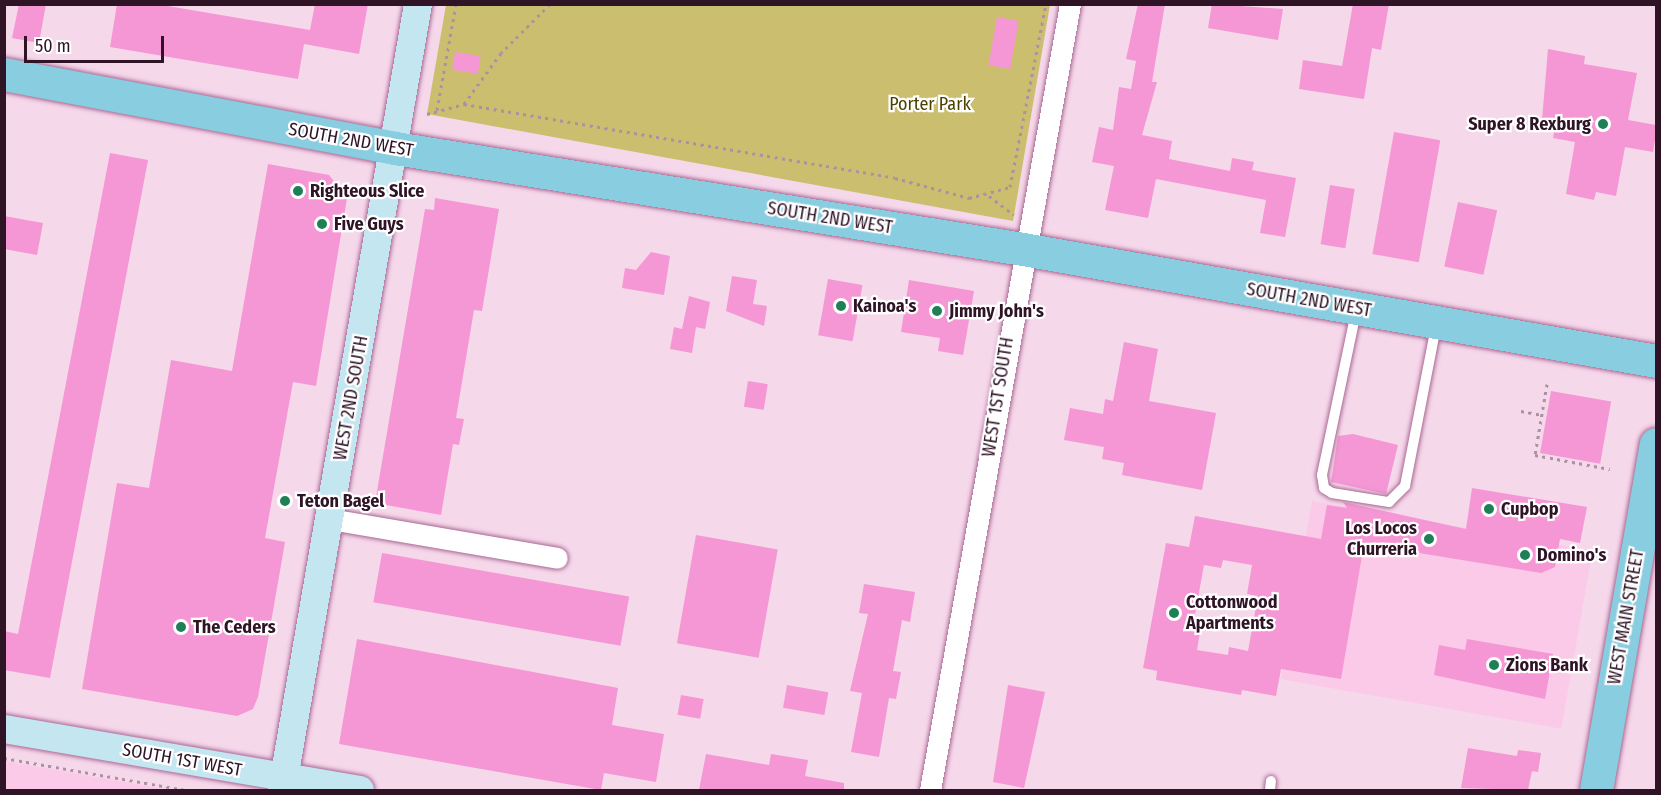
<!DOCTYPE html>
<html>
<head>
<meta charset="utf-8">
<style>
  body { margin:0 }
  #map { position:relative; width:1661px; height:795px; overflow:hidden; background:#f6d8eb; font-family:"Fira Sans Condensed",sans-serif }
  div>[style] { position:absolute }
  .built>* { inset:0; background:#fbcae9; transform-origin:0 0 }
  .green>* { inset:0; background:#cbbf6f }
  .building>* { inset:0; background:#f497d4; transform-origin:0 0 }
  .path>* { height:3px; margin-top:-1.5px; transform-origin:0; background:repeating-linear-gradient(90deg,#ad90a3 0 3px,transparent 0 7.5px) }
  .roads { filter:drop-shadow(0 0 2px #aa6894) drop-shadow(0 0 2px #aa6894) }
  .lane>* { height:10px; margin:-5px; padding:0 5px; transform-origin:5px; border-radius:5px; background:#fff }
  .street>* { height:21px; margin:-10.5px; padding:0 10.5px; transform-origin:10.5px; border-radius:10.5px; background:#fff }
  .secondary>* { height:28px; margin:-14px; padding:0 14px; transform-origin:14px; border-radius:14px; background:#c4e6f0 }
  .primary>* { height:33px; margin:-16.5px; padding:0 16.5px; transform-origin:16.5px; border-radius:16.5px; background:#89cde0 }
  .dots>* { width:16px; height:16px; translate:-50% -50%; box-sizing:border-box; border:3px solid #fff; border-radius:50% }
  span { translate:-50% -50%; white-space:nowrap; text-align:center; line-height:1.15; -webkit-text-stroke:4.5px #fff; paint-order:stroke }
  .park-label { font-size:18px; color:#4b4200 }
  .poi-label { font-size:18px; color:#2f1426; font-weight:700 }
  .right { translate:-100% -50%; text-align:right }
  .left { translate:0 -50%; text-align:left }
  .street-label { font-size:18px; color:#2f1426 }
  .frame { position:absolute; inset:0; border:6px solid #2f1426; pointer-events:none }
  .scale { position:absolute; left:24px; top:36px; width:140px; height:27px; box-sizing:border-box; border:3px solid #2f1426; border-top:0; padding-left:8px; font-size:18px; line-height:21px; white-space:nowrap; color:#2f1426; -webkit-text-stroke:4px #fff; paint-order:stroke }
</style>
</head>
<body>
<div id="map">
  <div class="built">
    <div style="left:1312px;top:501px;width:285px;height:181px;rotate:10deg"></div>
    <div style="clip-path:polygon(5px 761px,170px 790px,5px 790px)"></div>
  </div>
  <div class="green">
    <div style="clip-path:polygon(446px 5px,1050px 5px,1013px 221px,427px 114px)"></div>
  </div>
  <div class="building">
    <div style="clip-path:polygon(19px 4px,46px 4px,39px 43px,12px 38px)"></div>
    <div style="clip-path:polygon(117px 4px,156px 4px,310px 30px,315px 4px,368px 4px,359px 54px,304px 44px,298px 79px,110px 47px)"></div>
    <div style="clip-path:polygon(1138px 4px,1165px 4px,1152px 82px,1157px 82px,1142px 135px,1172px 141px,1169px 159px,1230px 171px,1232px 158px,1254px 162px,1252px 170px,1296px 178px,1285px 237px,1260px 233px,1266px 200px,1156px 179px,1148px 218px,1105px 210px,1114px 166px,1092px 162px,1099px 127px,1113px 130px,1119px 87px,1131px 89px,1136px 61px,1126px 59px)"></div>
    <div style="clip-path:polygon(1212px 4px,1283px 9px,1278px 40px,1208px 28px)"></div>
    <div style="clip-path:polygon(1353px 4px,1389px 4px,1381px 50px,1372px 48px,1364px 99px,1299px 89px,1303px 60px,1342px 66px)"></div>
    <div style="left:997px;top:17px;width:22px;height:49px;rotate:10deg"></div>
    <div style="clip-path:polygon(1548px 49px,1585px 56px,1584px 64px,1637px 73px,1628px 120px,1656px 125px,1656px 134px,1653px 152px,1625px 147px,1616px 196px,1596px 192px,1594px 200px,1566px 194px,1575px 142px,1553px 138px,1556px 123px,1542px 120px)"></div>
    <div style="left:455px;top:52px;width:26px;height:18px;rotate:9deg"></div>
    <div style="left:1394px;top:132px;width:47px;height:124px;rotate:10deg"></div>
    <div style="clip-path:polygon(110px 153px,148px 160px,50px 678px,4px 670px,4px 631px,18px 634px)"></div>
    <div style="clip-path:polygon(268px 164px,329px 175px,347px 198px,316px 386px,293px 382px,265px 538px,285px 542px,258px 697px,253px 709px,237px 716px,82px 689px,117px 483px,149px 488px,171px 360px,232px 371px)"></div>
    <div style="left:1330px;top:185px;width:25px;height:60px;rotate:9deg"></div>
    <div style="clip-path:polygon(435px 198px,499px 209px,482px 311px,474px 310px,456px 418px,464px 419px,459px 445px,453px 444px,441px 515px,375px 503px,425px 209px,434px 210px)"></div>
    <div style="left:1458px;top:202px;width:40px;height:66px;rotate:12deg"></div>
    <div style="clip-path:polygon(4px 216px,43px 223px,37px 255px,4px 249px)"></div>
    <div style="clip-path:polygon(651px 252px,670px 256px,664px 295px,622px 288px,625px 268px,636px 270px)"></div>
    <div style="clip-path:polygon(732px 276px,757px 280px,753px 304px,767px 306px,764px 326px,726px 311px)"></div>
    <div style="left:828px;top:279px;width:35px;height:57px;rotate:10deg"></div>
    <div style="clip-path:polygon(909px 280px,974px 291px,963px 355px,938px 351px,940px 338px,901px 332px)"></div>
    <div style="clip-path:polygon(689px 296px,710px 302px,705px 329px,696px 327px,692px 353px,670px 349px,674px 327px,682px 329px)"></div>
    <div style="clip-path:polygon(1124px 342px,1158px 349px,1149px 401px,1216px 413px,1202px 490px,1122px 475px,1124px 463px,1102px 459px,1104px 447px,1064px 440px,1070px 408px,1103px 414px,1105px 399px,1113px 401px)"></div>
    <div style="left:748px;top:381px;width:20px;height:26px;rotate:9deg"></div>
    <div style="left:1551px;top:391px;width:61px;height:63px;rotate:10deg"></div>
    <div style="clip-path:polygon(1353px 434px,1398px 445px,1386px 494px,1331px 482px,1338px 436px)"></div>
    <div style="clip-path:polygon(evenodd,1472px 488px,1587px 507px,1580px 543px,1560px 539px,1555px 567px,1541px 573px,1364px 544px,1341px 679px,1281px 669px,1276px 696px,1242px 690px,1241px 695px,1156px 680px,1157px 671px,1143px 668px,1166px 543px,1189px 547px,1195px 516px,1321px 539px,1327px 505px,1347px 508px,1343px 502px,1466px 529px,1472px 488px,1223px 560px,1252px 565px,1247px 594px,1258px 596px,1248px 651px,1229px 647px,1228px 655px,1197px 650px,1200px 632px,1192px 631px,1204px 565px,1221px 568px,1223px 560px)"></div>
    <div style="left:696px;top:535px;width:83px;height:110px;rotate:10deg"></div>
    <div style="left:382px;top:553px;width:251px;height:50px;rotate:10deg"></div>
    <div style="clip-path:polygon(864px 584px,915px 592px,910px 622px,902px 620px,893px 671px,901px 672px,896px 699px,889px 698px,879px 757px,851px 752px,862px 693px,850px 691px,868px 614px,859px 613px)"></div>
    <div style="clip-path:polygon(357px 639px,618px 688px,612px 725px,664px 734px,656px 782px,604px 773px,601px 790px,339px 744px)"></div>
    <div style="clip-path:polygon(1467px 639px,1553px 654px,1545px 699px,1434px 675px,1439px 645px,1465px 650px)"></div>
    <div style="left:787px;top:685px;width:42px;height:23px;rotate:10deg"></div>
    <div style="clip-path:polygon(1008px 685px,1045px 692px,1024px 788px,993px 782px)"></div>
    <div style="left:681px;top:695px;width:23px;height:20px;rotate:10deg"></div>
    <div style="clip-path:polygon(1468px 748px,1517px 756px,1518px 750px,1541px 753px,1538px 772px,1532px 771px,1528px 790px,1461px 788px)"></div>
    <div style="clip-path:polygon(706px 754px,769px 765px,771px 754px,808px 760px,805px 776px,844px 783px,844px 790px,699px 790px)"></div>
  </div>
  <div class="path">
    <div style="left:550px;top:4px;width:69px;rotate:135deg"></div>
    <div style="left:501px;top:53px;width:63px;rotate:126deg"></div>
    <div style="left:464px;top:104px;width:437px;rotate:9.7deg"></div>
    <div style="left:895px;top:178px;width:77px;rotate:15.1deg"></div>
    <div style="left:969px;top:198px;width:42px;rotate:-15deg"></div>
    <div style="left:1010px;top:187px;width:187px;rotate:-78.9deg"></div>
    <div style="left:437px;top:110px;width:108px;rotate:-79.8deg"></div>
    <div style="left:427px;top:114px;width:38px;rotate:-15deg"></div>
    <div style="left:989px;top:196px;width:31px;rotate:37deg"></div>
    <div style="left:1547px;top:384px;width:72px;rotate:99.6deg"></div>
    <div style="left:1535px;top:455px;width:76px;rotate:10.6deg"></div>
    <div style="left:1521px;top:411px;width:21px;rotate:11deg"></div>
    <div style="left:4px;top:758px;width:185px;rotate:10deg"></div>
  </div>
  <div class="roads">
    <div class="lane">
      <div style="left:1356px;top:312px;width:167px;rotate:101.8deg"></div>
      <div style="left:1322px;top:475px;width:13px;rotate:81deg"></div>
      <div style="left:1324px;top:488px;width:9px;rotate:32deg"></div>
      <div style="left:1332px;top:493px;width:58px;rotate:9deg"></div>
      <div style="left:1389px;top:502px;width:23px;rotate:-45deg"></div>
      <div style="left:1405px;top:486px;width:163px;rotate:-79deg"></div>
      <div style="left:1270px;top:790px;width:9px;rotate:-84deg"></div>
    </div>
    <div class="street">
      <div style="left:330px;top:519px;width:230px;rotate:9.7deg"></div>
      <div style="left:930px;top:790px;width:798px;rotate:-79.9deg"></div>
    </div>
    <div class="secondary">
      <div style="left:4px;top:729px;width:361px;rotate:9.7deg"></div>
      <div style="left:282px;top:790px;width:798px;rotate:-80.18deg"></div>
    </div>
    <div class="primary">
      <div style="left:4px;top:74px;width:398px;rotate:10.7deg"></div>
      <div style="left:395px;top:148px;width:636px;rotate:9.14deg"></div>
      <div style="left:1023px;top:249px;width:643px;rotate:10.03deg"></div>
      <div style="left:1596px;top:790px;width:351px;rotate:-80.2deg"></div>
    </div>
  </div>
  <div class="dots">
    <div style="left:1603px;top:124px;background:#1f7f57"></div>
    <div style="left:298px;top:191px;background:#1f7f57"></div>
    <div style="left:322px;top:224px;background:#1f7f57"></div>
    <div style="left:841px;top:306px;background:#1f7f57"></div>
    <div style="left:937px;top:311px;background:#1f7f57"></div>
    <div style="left:285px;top:501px;background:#1f7f57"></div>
    <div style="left:1489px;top:509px;background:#1f7f57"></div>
    <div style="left:1429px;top:539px;background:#1f7f57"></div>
    <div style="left:1525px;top:555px;background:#1f7f57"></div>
    <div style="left:1174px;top:613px;background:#1f7f57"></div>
    <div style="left:181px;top:627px;background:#1f7f57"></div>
    <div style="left:1494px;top:665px;background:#1f7f57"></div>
  </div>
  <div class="park-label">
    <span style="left:930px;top:104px">Porter Park</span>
  </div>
  <div class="poi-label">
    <span class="right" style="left:1591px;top:124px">Super 8 Rexburg</span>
    <span class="left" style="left:310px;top:191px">Righteous Slice</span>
    <span class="left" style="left:334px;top:224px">Five Guys</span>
    <span class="left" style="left:853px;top:306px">Kainoa's</span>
    <span class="left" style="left:949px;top:311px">Jimmy John's</span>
    <span class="left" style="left:297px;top:501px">Teton Bagel</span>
    <span class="left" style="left:1501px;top:509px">Cupbop</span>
    <span class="right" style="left:1417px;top:539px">Los Locos<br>Churreria</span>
    <span class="left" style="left:1537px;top:555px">Domino's</span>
    <span class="left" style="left:1186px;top:613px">Cottonwood<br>Apartments</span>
    <span class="left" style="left:193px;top:627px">The Ceders</span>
    <span class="left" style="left:1506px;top:665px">Zions Bank</span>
  </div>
  <div class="street-label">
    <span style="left:351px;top:140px;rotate:10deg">SOUTH 2ND WEST</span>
    <span style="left:830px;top:218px;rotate:9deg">SOUTH 2ND WEST</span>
    <span style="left:1309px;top:300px;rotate:10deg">SOUTH 2ND WEST</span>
    <span style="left:998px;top:397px;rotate:-81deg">WEST 1ST SOUTH</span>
    <span style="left:351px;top:398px;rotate:-80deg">WEST 2ND SOUTH</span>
    <span style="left:1626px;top:617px;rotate:-80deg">WEST MAIN STREET</span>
    <span style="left:182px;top:760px;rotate:10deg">SOUTH 1ST WEST</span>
  </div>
  <div class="frame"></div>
  <div class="scale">50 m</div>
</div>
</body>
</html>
